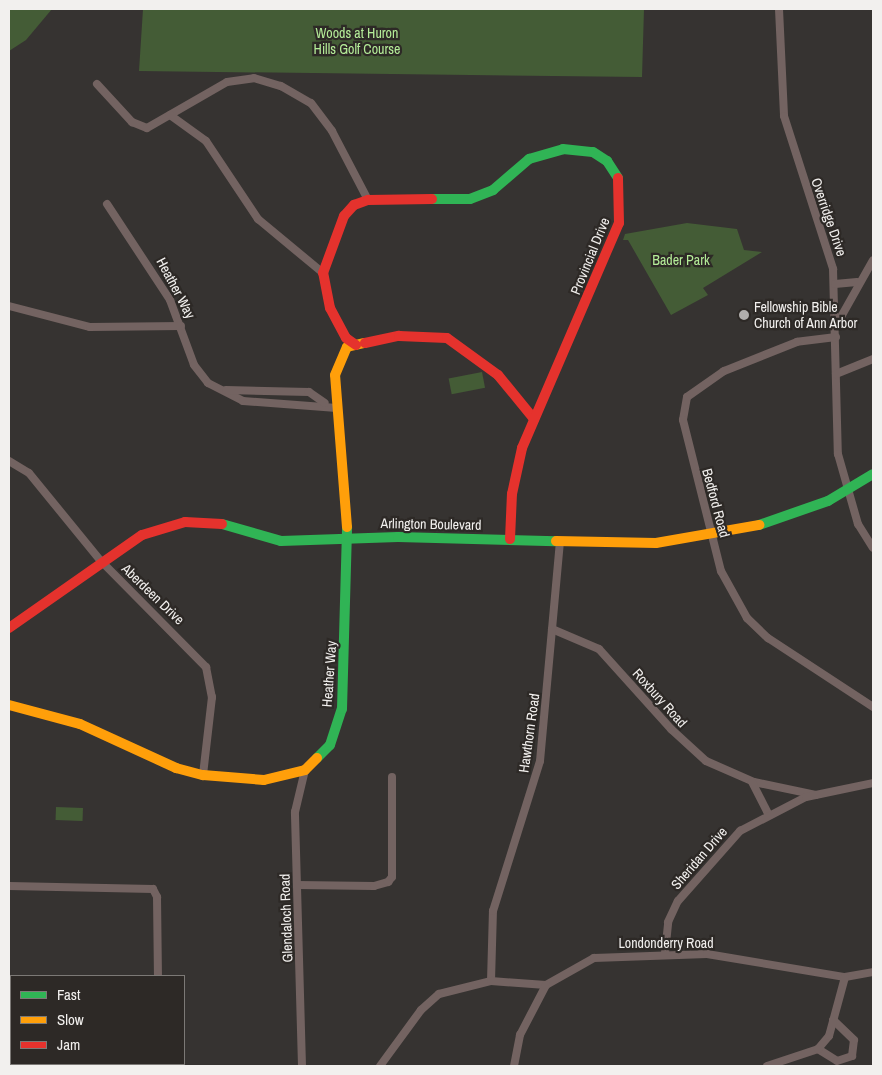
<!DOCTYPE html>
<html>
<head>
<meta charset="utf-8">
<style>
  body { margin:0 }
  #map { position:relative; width:882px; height:1075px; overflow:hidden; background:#363331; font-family:"Archivo Narrow",sans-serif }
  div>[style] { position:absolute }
  .green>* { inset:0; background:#445c36; transform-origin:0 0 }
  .street>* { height:8px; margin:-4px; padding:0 4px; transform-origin:4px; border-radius:4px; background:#736361 }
  .fast>* { height:10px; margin:-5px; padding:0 5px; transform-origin:5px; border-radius:5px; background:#30b455 }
  .slow>* { height:10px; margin:-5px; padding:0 5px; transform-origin:5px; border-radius:5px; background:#ff9f0a }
  .jam>* { height:10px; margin:-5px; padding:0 5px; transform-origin:5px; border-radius:5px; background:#e5322d }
  .dots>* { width:14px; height:14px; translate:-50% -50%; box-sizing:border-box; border:2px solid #2d2926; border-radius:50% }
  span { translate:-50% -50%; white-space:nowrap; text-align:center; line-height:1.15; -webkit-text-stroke:4.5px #2d2926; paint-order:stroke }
  .park-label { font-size:14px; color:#b4ec98 }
  .street-label { font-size:14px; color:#f2f0ee }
  .poi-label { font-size:14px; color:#f2f0ee }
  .left { translate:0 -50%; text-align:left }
  .frame { position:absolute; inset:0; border:10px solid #f2f0ee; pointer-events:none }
  .legend { position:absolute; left:10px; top:975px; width:175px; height:90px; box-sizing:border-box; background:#2d2926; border:1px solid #7c7976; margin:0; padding:6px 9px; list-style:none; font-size:15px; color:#f2f0ee }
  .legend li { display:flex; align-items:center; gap:10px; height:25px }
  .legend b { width:25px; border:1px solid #7c7976 }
</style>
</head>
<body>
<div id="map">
  <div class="green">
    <div style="clip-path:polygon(9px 9px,52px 9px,26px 40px,9px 51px)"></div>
    <div style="clip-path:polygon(124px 9px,644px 9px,642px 77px,139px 71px,143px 9px)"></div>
    <div style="clip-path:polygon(687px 223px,737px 229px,744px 250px,762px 252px,703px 288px,708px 295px,671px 315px,628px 240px,623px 240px,625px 234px)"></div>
    <div style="left:482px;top:372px;width:16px;height:34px;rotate:79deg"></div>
    <div style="left:56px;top:807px;width:27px;height:13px;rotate:2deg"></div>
  </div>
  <div class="street">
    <div style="left:779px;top:9px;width:107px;rotate:87.3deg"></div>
    <div style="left:784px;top:116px;width:161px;rotate:72.2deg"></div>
    <div style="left:833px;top:269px;width:185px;rotate:88.5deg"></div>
    <div style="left:838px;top:454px;width:73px;rotate:74.1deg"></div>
    <div style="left:858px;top:524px;width:28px;rotate:58deg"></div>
    <div style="left:97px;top:84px;width:52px;rotate:47.4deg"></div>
    <div style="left:132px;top:122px;width:16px;rotate:22deg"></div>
    <div style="left:147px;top:128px;width:92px;rotate:-29.9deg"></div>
    <div style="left:227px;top:82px;width:27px;rotate:-8deg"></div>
    <div style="left:254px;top:78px;width:28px;rotate:17deg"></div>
    <div style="left:281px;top:86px;width:34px;rotate:30deg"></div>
    <div style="left:311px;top:103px;width:35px;rotate:53deg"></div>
    <div style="left:332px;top:131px;width:78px;rotate:62.4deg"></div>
    <div style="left:170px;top:115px;width:44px;rotate:35.8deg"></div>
    <div style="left:206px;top:141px;width:94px;rotate:56.3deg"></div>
    <div style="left:258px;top:219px;width:85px;rotate:39.7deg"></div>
    <div style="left:107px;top:204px;width:115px;rotate:56.7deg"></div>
    <div style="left:170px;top:300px;width:69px;rotate:69.7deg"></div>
    <div style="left:194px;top:365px;width:23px;rotate:52deg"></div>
    <div style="left:208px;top:383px;width:39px;rotate:27deg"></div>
    <div style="left:243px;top:401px;width:94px;rotate:4.3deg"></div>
    <div style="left:835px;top:284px;width:22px;rotate:-5deg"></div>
    <div style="left:9px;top:306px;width:84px;rotate:14.5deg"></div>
    <div style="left:90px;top:327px;width:91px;rotate:-0.6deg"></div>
    <div style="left:837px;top:324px;width:73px;rotate:-60.6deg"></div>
    <div style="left:836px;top:337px;width:39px;rotate:173deg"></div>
    <div style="left:797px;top:342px;width:79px;rotate:158.3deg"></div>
    <div style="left:724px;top:371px;width:45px;rotate:144.9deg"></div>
    <div style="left:687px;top:397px;width:23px;rotate:100deg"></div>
    <div style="left:683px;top:420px;width:156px;rotate:75.9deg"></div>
    <div style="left:721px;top:571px;width:54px;rotate:61deg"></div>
    <div style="left:747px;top:618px;width:29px;rotate:44deg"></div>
    <div style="left:768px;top:638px;width:126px;rotate:33.3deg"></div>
    <div style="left:836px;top:374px;width:40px;rotate:-22deg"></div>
    <div style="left:226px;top:390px;width:83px;rotate:1.4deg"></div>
    <div style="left:309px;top:392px;width:19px;rotate:35deg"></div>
    <div style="left:9px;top:461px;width:23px;rotate:31deg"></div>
    <div style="left:29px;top:473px;width:112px;rotate:50.8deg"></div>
    <div style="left:100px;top:560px;width:151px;rotate:45.3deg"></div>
    <div style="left:206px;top:667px;width:31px;rotate:79deg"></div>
    <div style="left:212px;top:697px;width:79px;rotate:96.6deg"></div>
    <div style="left:552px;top:629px;width:51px;rotate:23.1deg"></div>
    <div style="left:599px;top:649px;width:108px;rotate:48deg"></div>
    <div style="left:671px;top:729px;width:47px;rotate:42.4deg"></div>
    <div style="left:706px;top:761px;width:52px;rotate:23.6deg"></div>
    <div style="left:754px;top:782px;width:63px;rotate:11.8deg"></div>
    <div style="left:752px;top:782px;width:36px;rotate:63deg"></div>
    <div style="left:297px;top:885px;width:77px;rotate:0.7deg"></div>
    <div style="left:374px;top:886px;width:15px;rotate:-16deg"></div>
    <div style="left:388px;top:882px;width:6px;rotate:-51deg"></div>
    <div style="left:392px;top:877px;width:100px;rotate:-90deg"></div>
    <div style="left:9px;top:886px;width:144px;rotate:1.2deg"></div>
    <div style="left:153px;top:889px;width:9px;rotate:63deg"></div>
    <div style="left:157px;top:897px;width:79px;rotate:89.3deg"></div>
    <div style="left:665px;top:953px;width:31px;rotate:-84deg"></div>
    <div style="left:668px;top:922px;width:23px;rotate:-65deg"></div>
    <div style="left:678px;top:901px;width:94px;rotate:-48.5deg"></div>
    <div style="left:740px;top:831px;width:74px;rotate:-27.3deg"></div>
    <div style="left:806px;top:797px;width:68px;rotate:-11.8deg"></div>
    <div style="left:491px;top:981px;width:70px;rotate:-88.4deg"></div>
    <div style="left:493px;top:911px;width:157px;rotate:-72.6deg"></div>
    <div style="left:540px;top:761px;width:221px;rotate:-84.8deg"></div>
    <div style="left:818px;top:1049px;width:22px;rotate:32deg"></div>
    <div style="left:837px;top:1061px;width:16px;rotate:-18deg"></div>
    <div style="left:852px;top:1056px;width:16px;rotate:-83deg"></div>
    <div style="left:854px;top:1040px;width:29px;rotate:-136deg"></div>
    <div style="left:164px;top:1064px;width:2px;rotate:90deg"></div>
    <div style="left:302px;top:1066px;width:254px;rotate:-91.6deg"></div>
    <div style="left:295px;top:812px;width:43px;rotate:-76.6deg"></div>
    <div style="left:380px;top:1066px;width:69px;rotate:-53.8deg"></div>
    <div style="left:421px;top:1010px;width:24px;rotate:-42deg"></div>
    <div style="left:439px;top:994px;width:54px;rotate:-14deg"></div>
    <div style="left:491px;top:981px;width:55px;rotate:4.2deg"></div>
    <div style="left:546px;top:985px;width:55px;rotate:-29.4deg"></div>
    <div style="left:594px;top:958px;width:113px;rotate:-2deg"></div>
    <div style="left:707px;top:954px;width:140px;rotate:9.5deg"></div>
    <div style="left:845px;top:977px;width:28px;rotate:-10deg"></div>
    <div style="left:514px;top:1066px;width:32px;rotate:-79deg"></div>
    <div style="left:520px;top:1035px;width:56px;rotate:-62.5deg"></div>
    <div style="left:767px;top:1066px;width:54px;rotate:-18.4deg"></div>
    <div style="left:818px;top:1049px;width:17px;rotate:-50deg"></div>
    <div style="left:829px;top:1036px;width:61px;rotate:-74.8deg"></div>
  </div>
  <div class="fast">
    <div style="left:432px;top:199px;width:38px"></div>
    <div style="left:470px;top:199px;width:25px;rotate:-21deg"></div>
    <div style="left:493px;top:190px;width:48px;rotate:-40.7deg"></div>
    <div style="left:529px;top:159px;width:35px;rotate:-16deg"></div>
    <div style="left:563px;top:149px;width:30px;rotate:6deg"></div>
    <div style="left:593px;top:152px;width:17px;rotate:33deg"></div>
    <div style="left:607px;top:161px;width:20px;rotate:57deg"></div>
    <div style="left:222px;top:524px;width:61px;rotate:16.1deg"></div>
    <div style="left:281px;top:541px;width:117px;rotate:-2deg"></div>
    <div style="left:398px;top:537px;width:158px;rotate:1.5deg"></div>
    <div style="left:759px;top:525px;width:73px;rotate:-19.2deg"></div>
    <div style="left:828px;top:501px;width:52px;rotate:-31deg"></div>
    <div style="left:317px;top:758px;width:18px;rotate:-45deg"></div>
    <div style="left:330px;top:745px;width:38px;rotate:-72deg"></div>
    <div style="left:342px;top:709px;width:182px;rotate:-88.4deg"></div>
  </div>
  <div class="slow">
    <div style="left:347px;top:527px;width:152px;rotate:-94.5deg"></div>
    <div style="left:335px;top:375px;width:30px;rotate:-67deg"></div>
    <div style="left:347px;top:347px;width:18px;rotate:-13deg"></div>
    <div style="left:556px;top:541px;width:100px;rotate:1.1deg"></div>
    <div style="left:656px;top:543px;width:105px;rotate:-9.9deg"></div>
    <div style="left:9px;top:705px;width:73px;rotate:15deg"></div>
    <div style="left:80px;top:724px;width:106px;rotate:24.6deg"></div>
    <div style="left:176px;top:768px;width:28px;rotate:15deg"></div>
    <div style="left:203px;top:775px;width:61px;rotate:4.7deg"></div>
    <div style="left:264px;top:780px;width:42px;rotate:-13.7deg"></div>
    <div style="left:305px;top:770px;width:17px;rotate:-45deg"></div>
  </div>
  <div class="jam">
    <div style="left:365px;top:343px;width:35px;rotate:-12deg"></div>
    <div style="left:399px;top:336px;width:48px;rotate:2.4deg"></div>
    <div style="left:447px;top:338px;width:63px;rotate:36deg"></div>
    <div style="left:498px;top:375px;width:57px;rotate:50.7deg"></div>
    <div style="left:356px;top:345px;width:12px;rotate:-145deg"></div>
    <div style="left:346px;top:338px;width:34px;rotate:-118deg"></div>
    <div style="left:330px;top:308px;width:36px;rotate:-101deg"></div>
    <div style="left:323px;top:273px;width:61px;rotate:-69.8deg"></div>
    <div style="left:344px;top:216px;width:15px;rotate:-48deg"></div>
    <div style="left:354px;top:205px;width:15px;rotate:-20deg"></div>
    <div style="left:368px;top:200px;width:64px;rotate:-0.9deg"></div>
    <div style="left:510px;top:539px;width:45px;rotate:-87.5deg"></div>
    <div style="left:512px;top:494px;width:47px;rotate:-77.7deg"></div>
    <div style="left:522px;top:448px;width:245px;rotate:-66.7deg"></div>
    <div style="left:619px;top:223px;width:45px;rotate:-91.3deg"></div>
    <div style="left:9px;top:628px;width:162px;rotate:-35deg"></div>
    <div style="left:142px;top:535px;width:45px;rotate:-16.8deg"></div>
    <div style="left:185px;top:522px;width:37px;rotate:3deg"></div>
  </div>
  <div class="dots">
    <div style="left:744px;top:315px;background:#b0aeac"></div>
  </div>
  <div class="park-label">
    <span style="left:357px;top:41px">Woods at Huron<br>Hills Golf Course</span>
    <span style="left:681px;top:260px">Bader Park</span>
  </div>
  <div class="street-label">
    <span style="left:829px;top:217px;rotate:71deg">Overridge Drive</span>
    <span style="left:590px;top:256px;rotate:-68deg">Provincial Drive</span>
    <span style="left:176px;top:288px;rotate:62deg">Heather Way</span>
    <span style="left:716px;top:503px;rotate:75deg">Bedford Road</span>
    <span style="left:431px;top:524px;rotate:1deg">Arlington Boulevard</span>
    <span style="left:153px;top:594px;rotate:44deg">Aberdeen Drive</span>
    <span style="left:329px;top:674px;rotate:-86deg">Heather Way</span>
    <span style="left:660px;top:698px;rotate:48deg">Roxbury Road</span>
    <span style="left:529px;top:733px;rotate:-82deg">Hawthorn Road</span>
    <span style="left:699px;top:858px;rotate:-49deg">Sheridan Drive</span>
    <span style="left:286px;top:918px;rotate:-92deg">Glendaloch Road</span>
    <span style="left:666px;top:943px">Londonderry Road</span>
  </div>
  <div class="poi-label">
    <span class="left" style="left:754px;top:315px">Fellowship Bible<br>Church of Ann Arbor</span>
  </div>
  <div class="frame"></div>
  <ul class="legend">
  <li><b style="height:6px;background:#30b455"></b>Fast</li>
  <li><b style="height:6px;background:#ff9f0a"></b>Slow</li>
  <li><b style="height:6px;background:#e5322d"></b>Jam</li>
  </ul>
</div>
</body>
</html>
